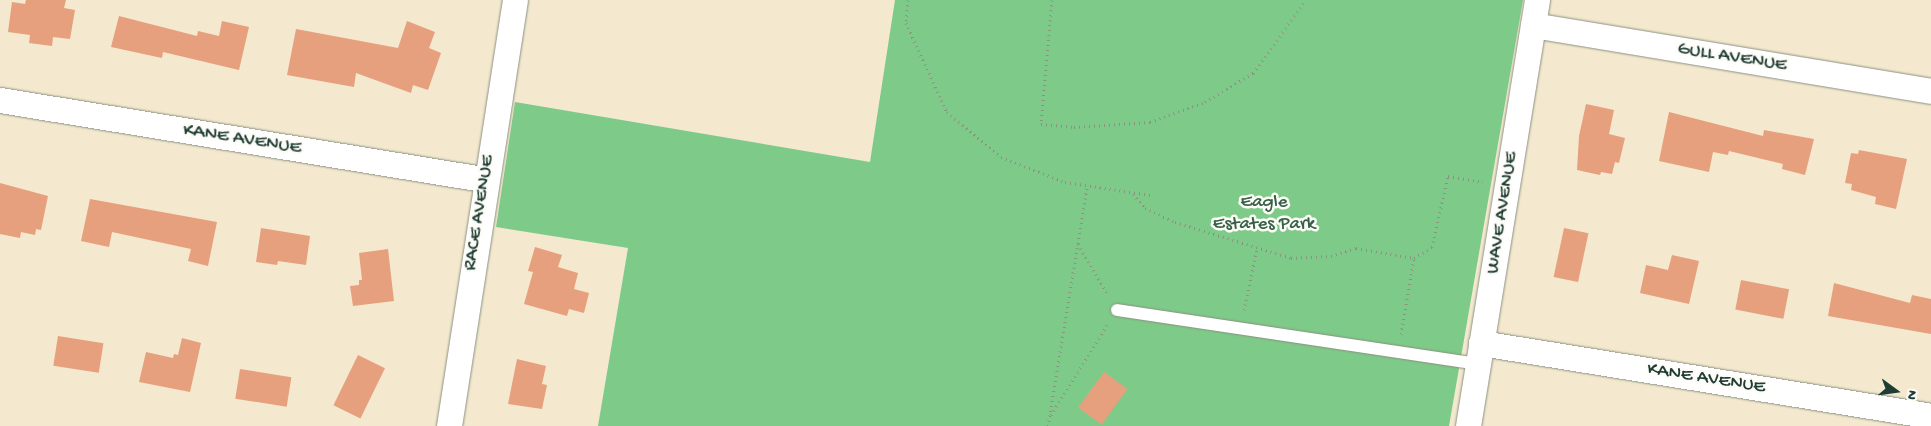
<!DOCTYPE html>
<html>
<head>
<meta charset="utf-8">
<style>
  body { margin:0 }
  #map { position:relative; width:1931px; height:426px; overflow:hidden; background:#f4e8cf; font-family:"Gochi Hand",sans-serif }
  div>[style] { position:absolute }
  .green>* { inset:0; background:#7ecb89 }
  .building>* { inset:0; background:#e6a07d; transform-origin:0 0 }
  .path>* { height:3px; margin-top:-1.5px; transform-origin:0; background:repeating-linear-gradient(90deg,#8a9282 0 1px,transparent 0 5px) }
  .roads { filter:drop-shadow(0 0 1px #8a9282) drop-shadow(0 0 1px #8a9282) }
  .lane>* { height:12px; margin:-6px; padding:0 6px; transform-origin:6px; border-radius:6px; background:#fff }
  .street>* { height:25px; margin:-12.5px; padding:0 12.5px; transform-origin:12.5px; border-radius:12.5px; background:#fff }
  span { translate:-50% -50%; white-space:nowrap; text-align:center; line-height:1.15; -webkit-text-stroke:5px #fdfcf7; paint-order:stroke }
  .street-label { font-size:19px; color:#1f3d34 }
  .park-label { font-size:19px; color:#376049 }
  .north { position:absolute; left:1871px; top:366px; width:50px; height:50px; -webkit-text-stroke:4px #fdfcf7; paint-order:stroke; rotate:104deg; font-size:14px; font-weight:700; line-height:20px; text-align:center; color:#1f3d34 }
  .north::after { content:''; display:block; margin:auto; width:18px; height:22px; background:#1f3d34; clip-path:polygon(50% 0,100% 100%,50% 72%,0 100%) }
</style>
</head>
<body>
<div id="map">
  <div class="green">
    <div style="clip-path:polygon(895px 0,1523px 0,1449px 426px,598px 426px,628px 248px,496px 227px,515px 102px,870px 162px)"></div>
  </div>
  <div class="building">
    <div style="clip-path:polygon(26px 0,66px 0,64px 8px,75px 10px,70px 39px,53px 37px,52px 46px,29px 43px,30px 35px,8px 32px,12px 2px,25px 4px)"></div>
    <div style="clip-path:polygon(119px 16px,197px 36px,198px 31px,219px 36px,222px 21px,249px 27px,239px 70px,163px 52px,162px 58px,111px 47px)"></div>
    <div style="clip-path:polygon(407px 21px,435px 32px,429px 48px,441px 53px,428px 90px,413px 85px,411px 93px,356px 73px,354px 87px,287px 75px,296px 29px,398px 48px)"></div>
    <div style="clip-path:polygon(1586px 104px,1614px 110px,1609px 134px,1625px 138px,1619px 163px,1615px 162px,1612px 174px,1601px 172px,1600px 175px,1577px 170px,1579px 136px)"></div>
    <div style="clip-path:polygon(1669px 112px,1763px 136px,1764px 130px,1814px 139px,1805px 175px,1782px 169px,1783px 164px,1729px 151px,1728px 155px,1713px 152px,1709px 172px,1659px 161px)"></div>
    <div style="clip-path:polygon(1859px 150px,1907px 159px,1896px 209px,1875px 204px,1876px 197px,1851px 190px,1852px 184px,1845px 183px,1851px 153px,1858px 154px)"></div>
    <div style="clip-path:polygon(0 183px,48px 196px,41px 230px,36px 229px,35px 235px,21px 232px,20px 238px,0 234px)"></div>
    <div style="clip-path:polygon(90px 199px,217px 222px,208px 266px,188px 261px,191px 249px,112px 232px,109px 247px,81px 241px)"></div>
    <div style="clip-path:polygon(261px 228px,310px 236px,306px 265px,278px 261px,277px 265px,256px 262px)"></div>
    <div style="left:1564px;top:228px;width:25px;height:50px;rotate:12deg"></div>
    <div style="clip-path:polygon(535px 247px,562px 255px,558px 267px,578px 273px,574px 289px,589px 293px,584px 313px,569px 309px,567px 316px,524px 304px,533px 272px,528px 271px)"></div>
    <div style="clip-path:polygon(388px 249px,394px 301px,353px 306px,350px 286px,359px 285px,359px 280px,362px 280px,359px 253px)"></div>
    <div style="clip-path:polygon(1672px 255px,1699px 261px,1689px 304px,1640px 293px,1646px 265px,1668px 270px)"></div>
    <div style="left:1741px;top:280px;width:49px;height:30px;rotate:11deg"></div>
    <div style="clip-path:polygon(1834px 283px,1910px 303px,1912px 295px,1931px 299px,1931px 334px,1828px 316px)"></div>
    <div style="left:58px;top:336px;width:46px;height:30px;rotate:9deg"></div>
    <div style="clip-path:polygon(182px 338px,201px 343px,190px 392px,139px 382px,146px 352px,173px 358px,174px 354px,178px 355px)"></div>
    <div style="left:358px;top:355px;width:30px;height:56px;rotate:26deg"></div>
    <div style="clip-path:polygon(517px 359px,546px 366px,542px 384px,547px 385px,542px 409px,508px 404px)"></div>
    <div style="left:240px;top:369px;width:52px;height:30px;rotate:9deg"></div>
    <div style="left:1104px;top:372px;width:29px;height:44px;rotate:36deg"></div>
  </div>
  <div class="path">
    <div style="left:908px;top:0;width:23px;rotate:95deg"></div>
    <div style="left:906px;top:23px;width:98px;rotate:65.3deg"></div>
    <div style="left:947px;top:112px;width:70px;rotate:39.8deg"></div>
    <div style="left:1001px;top:157px;width:69px;rotate:21.3deg"></div>
    <div style="left:1065px;top:182px;width:86px;rotate:8.7deg"></div>
    <div style="left:1052px;top:0;width:124px;rotate:95.1deg"></div>
    <div style="left:1041px;top:124px;width:33px;rotate:5deg"></div>
    <div style="left:1074px;top:127px;width:76px;rotate:-3.8deg"></div>
    <div style="left:1150px;top:122px;width:59px;rotate:-20deg"></div>
    <div style="left:1205px;top:102px;width:56px;rotate:-31.1deg"></div>
    <div style="left:1253px;top:73px;width:90px;rotate:-54deg"></div>
    <div style="left:1133px;top:194px;width:18px;rotate:49deg"></div>
    <div style="left:1145px;top:208px;width:33px;rotate:25deg"></div>
    <div style="left:1175px;top:222px;width:121px;rotate:17.2deg"></div>
    <div style="left:1291px;top:258px;width:40px;rotate:-2.9deg"></div>
    <div style="left:1331px;top:256px;width:26px;rotate:-18deg"></div>
    <div style="left:1356px;top:248px;width:59px;rotate:9.8deg"></div>
    <div style="left:1414px;top:258px;width:21px;rotate:-31deg"></div>
    <div style="left:1432px;top:247px;width:73px;rotate:-77.3deg"></div>
    <div style="left:1448px;top:176px;width:35px;rotate:10deg"></div>
    <div style="left:1078px;top:244px;width:59px;rotate:59.5deg"></div>
    <div style="left:1244px;top:310px;width:62px;rotate:-78deg"></div>
    <div style="left:1401px;top:334px;width:77px;rotate:-80.3deg"></div>
    <div style="left:1051px;top:415px;width:106px;rotate:-58.1deg"></div>
    <div style="left:1048px;top:426px;width:242px;rotate:-80.7deg"></div>
  </div>
  <div class="roads">
    <div class="lane">
      <div style="left:1117px;top:310px;width:365px;rotate:8.5deg"></div>
    </div>
    <div class="street">
      <div style="left:1533px;top:25px;width:403px;rotate:9.4deg"></div>
      <div style="left:0;top:100px;width:491px;rotate:9.3deg"></div>
      <div style="left:1481px;top:343px;width:456px;rotate:9.2deg"></div>
      <div style="left:449px;top:426px;width:431px;rotate:-81.2deg"></div>
      <div style="left:1468px;top:426px;width:432px;rotate:-80.8deg"></div>
    </div>
  </div>
  <div class="street-label">
    <span style="left:1732px;top:58px;rotate:9deg">GULL AVENUE</span>
    <span style="left:242px;top:140px;rotate:9deg">KANE AVENUE</span>
    <span style="left:480px;top:213px;rotate:-81deg">RACE AVENUE</span>
    <span style="left:1503px;top:213px;rotate:-81deg">WAVE AVENUE</span>
    <span style="left:1706px;top:379px;rotate:9deg">KANE AVENUE</span>
  </div>
  <div class="park-label">
    <span style="left:1264px;top:214px">Eagle<br>Estates Park</span>
  </div>
  <div class="north">N</div>
</div>
</body>
</html>
